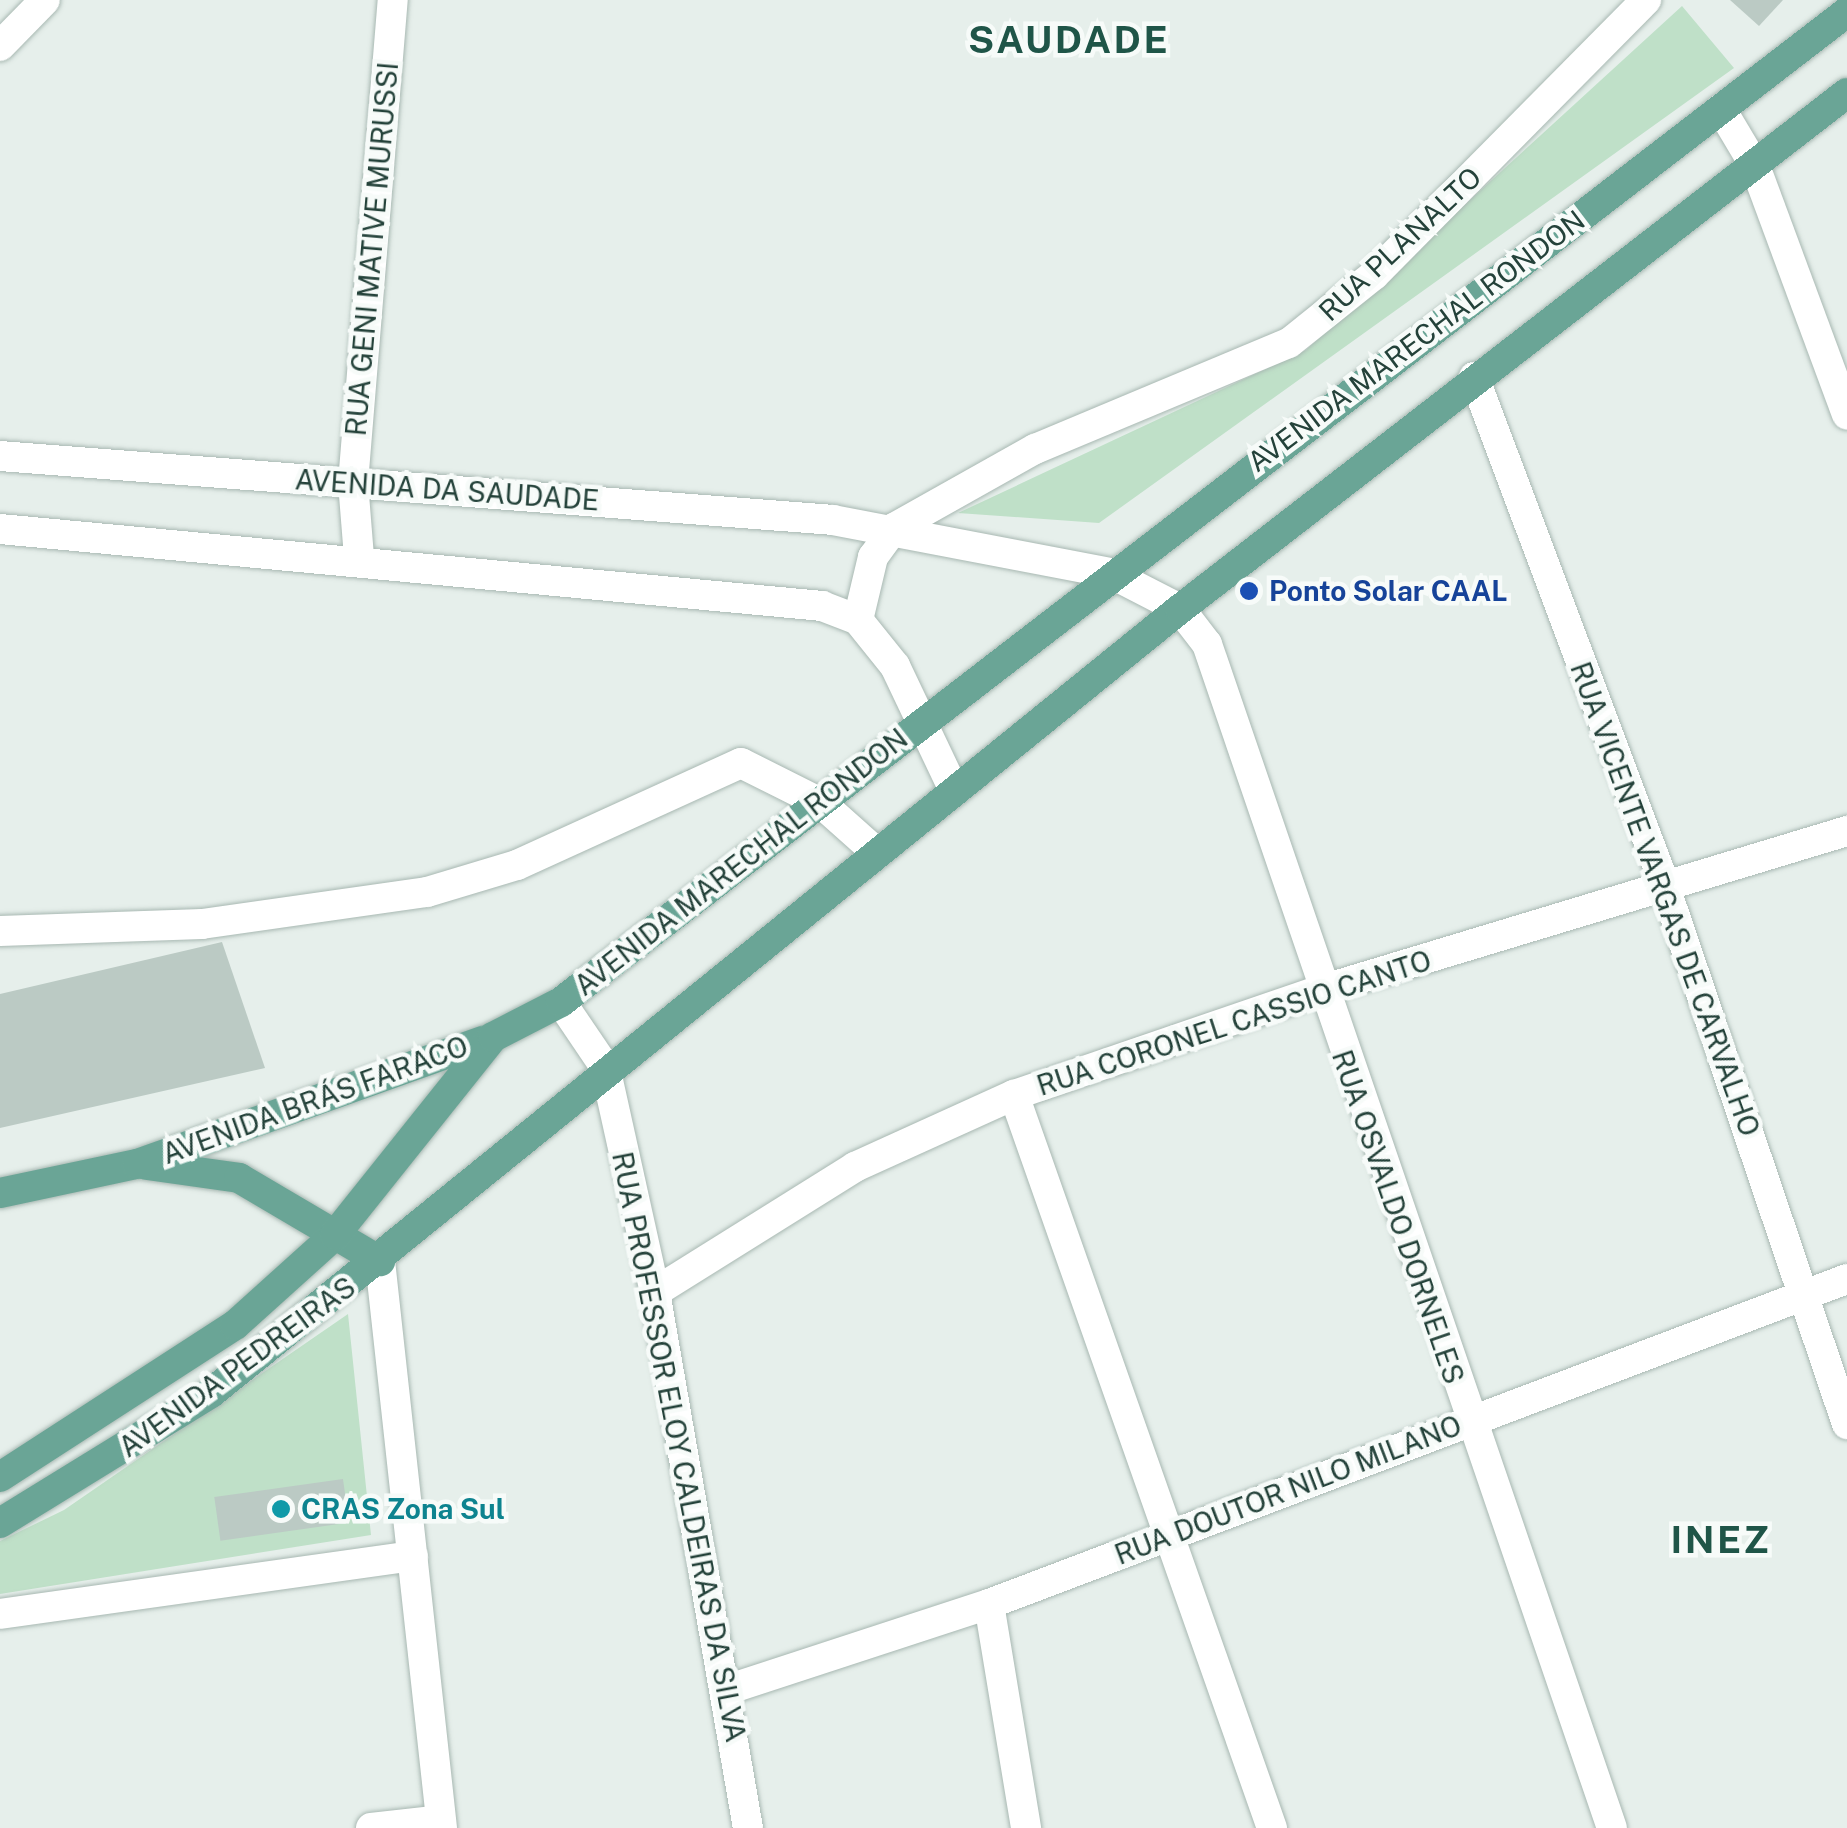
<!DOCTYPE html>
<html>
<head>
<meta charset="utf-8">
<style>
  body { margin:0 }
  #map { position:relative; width:1847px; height:1828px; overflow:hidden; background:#e6efeb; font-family:"Public Sans",sans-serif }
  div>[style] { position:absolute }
  .green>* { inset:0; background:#bfe0c8 }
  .building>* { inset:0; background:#bbcac4; transform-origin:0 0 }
  .roads { filter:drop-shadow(0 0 2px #a8b8b2) drop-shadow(0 0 2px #a8b8b2) }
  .minor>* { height:30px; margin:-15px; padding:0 15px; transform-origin:15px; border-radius:15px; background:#fff }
  .major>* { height:30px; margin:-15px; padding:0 15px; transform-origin:15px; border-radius:15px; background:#6aa596 }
  .dots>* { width:28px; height:28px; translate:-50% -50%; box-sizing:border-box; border:5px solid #f7fbf9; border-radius:50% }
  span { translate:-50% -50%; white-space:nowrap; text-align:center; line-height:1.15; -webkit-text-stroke:9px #f7fbf9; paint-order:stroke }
  .street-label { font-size:28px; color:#24423a }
  .transit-label { font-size:28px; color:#164399; font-weight:700 }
  .left { translate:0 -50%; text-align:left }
  .culture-label { font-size:28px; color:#0d838f; font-weight:700 }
  .district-label { font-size:38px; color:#1f5548; font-weight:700; letter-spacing:2.5px }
</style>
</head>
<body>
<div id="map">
  <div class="green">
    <div style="clip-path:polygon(1682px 6px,1734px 68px,1099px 523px,958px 513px,1306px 350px)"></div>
    <div style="clip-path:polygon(348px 1314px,371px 1535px,0 1594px,0 1541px,64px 1510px)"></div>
  </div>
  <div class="building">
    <div style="clip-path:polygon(1730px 0,1783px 0,1759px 26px)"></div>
    <div style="clip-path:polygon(222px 942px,265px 1068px,0 1128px,0 994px)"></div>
    <div style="left:343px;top:1479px;width:44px;height:130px;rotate:82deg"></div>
  </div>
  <div class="roads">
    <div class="minor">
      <div style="left:0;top:46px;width:64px;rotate:-45.6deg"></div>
      <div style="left:1721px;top:109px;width:66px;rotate:59.2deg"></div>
      <div style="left:1755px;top:166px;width:265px;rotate:69.7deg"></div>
      <div style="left:1474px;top:377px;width:529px;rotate:69.41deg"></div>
      <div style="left:1660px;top:872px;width:583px;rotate:71.29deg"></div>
      <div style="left:0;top:456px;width:835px;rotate:4.39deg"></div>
      <div style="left:833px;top:520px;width:282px;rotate:10.8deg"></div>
      <div style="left:1110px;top:573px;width:79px;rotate:27.2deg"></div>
      <div style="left:1180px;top:609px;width:44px;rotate:52.4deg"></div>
      <div style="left:1207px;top:644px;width:1251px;rotate:71.12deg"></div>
      <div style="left:0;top:529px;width:826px;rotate:5.35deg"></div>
      <div style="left:822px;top:606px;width:39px;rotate:21deg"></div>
      <div style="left:858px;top:620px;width:59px;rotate:51.2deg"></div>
      <div style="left:895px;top:666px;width:137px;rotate:64.6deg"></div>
      <div style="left:359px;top:557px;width:74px;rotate:-94.6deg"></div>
      <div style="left:353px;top:483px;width:485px;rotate:-85.3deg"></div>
      <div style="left:858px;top:620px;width:65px;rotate:-76.6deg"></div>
      <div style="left:873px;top:557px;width:36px;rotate:-54deg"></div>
      <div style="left:894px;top:528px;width:162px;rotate:-29.3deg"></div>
      <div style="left:1035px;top:449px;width:275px;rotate:-22.7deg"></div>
      <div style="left:1289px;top:343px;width:109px;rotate:-38.7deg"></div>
      <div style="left:1374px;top:275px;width:387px;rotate:-45.3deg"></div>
      <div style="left:0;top:931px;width:202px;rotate:-2deg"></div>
      <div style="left:202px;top:924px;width:227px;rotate:-8.1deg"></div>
      <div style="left:427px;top:892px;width:94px;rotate:-16.7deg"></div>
      <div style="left:517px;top:865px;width:246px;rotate:-24.5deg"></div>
      <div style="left:741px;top:763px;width:89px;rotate:26.6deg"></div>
      <div style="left:821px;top:803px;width:74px;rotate:41.7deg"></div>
      <div style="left:561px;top:1002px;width:78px;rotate:55.9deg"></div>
      <div style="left:605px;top:1067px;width:230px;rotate:77.5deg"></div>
      <div style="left:655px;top:1292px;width:544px;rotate:80.16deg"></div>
      <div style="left:1014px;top:1095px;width:777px;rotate:70.61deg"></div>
      <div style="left:380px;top:1261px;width:570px;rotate:83.76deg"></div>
      <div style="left:655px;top:1292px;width:236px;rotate:-32deg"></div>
      <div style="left:855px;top:1167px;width:175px;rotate:-24.4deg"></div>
      <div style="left:1014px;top:1095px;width:321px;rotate:-18.9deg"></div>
      <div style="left:1318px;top:991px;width:553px;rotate:-16.83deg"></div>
      <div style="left:989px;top:1604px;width:227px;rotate:80.6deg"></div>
      <div style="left:0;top:1614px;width:417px;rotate:-8deg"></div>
      <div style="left:726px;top:1690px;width:277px;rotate:-18.1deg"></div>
      <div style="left:989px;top:1604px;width:917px;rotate:-20.75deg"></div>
      <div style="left:371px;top:1828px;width:70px;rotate:-6.5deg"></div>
    </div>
    <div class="major">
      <div style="left:147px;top:1165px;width:93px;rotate:8deg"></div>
      <div style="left:239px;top:1178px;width:164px;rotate:30.5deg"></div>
      <div style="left:0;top:1193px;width:140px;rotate:-12deg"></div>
      <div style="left:137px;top:1164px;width:367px;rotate:-19.6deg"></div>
      <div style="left:0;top:1477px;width:280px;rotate:-32.9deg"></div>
      <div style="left:235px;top:1325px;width:135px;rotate:-42deg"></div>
      <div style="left:335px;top:1235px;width:253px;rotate:-51.4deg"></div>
      <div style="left:493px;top:1037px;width:76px;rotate:-27.2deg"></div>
      <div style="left:561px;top:1002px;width:1623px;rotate:-37.59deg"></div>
      <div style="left:0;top:1523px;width:248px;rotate:-31.6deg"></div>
      <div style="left:211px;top:1393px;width:1246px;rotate:-38.98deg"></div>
      <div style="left:1180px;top:609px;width:843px;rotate:-37.73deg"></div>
    </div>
  </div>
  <div class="dots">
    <div style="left:1249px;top:591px;background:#1a4fb4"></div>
    <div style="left:281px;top:1509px;background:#0f9aa8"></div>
  </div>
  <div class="street-label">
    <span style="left:1400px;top:244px;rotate:-43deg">RUA PLANALTO</span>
    <span style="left:372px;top:249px;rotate:-85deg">RUA GENI MATIVE MURUSSI</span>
    <span style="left:1416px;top:341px;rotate:-37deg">AVENIDA MARECHAL RONDON</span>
    <span style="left:447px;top:490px;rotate:4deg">AVENIDA DA SAUDADE</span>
    <span style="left:741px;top:862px;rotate:-38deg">AVENIDA MARECHAL RONDON</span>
    <span style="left:1665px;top:899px;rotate:70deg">RUA VICENTE VARGAS DE CARVALHO</span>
    <span style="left:1234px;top:1023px;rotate:-18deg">RUA CORONEL CASSIO CANTO</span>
    <span style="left:315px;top:1100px;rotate:-20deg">AVENIDA BRÁS FARACO</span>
    <span style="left:1398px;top:1217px;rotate:71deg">RUA OSVALDO DORNELES</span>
    <span style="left:237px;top:1367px;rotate:-36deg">AVENIDA PEDREIRAS</span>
    <span style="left:679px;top:1447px;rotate:79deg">RUA PROFESSOR ELOY CALDEIRAS DA SILVA</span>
    <span style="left:1288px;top:1490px;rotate:-21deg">RUA DOUTOR NILO MILANO</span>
  </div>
  <div class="transit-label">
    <span class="left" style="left:1269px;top:591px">Ponto Solar CAAL</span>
  </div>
  <div class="culture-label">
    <span class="left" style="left:301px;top:1509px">CRAS Zona Sul</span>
  </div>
  <div class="district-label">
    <span style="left:1069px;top:40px">SAUDADE</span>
    <span style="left:1721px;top:1540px">INEZ</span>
  </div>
</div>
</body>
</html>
